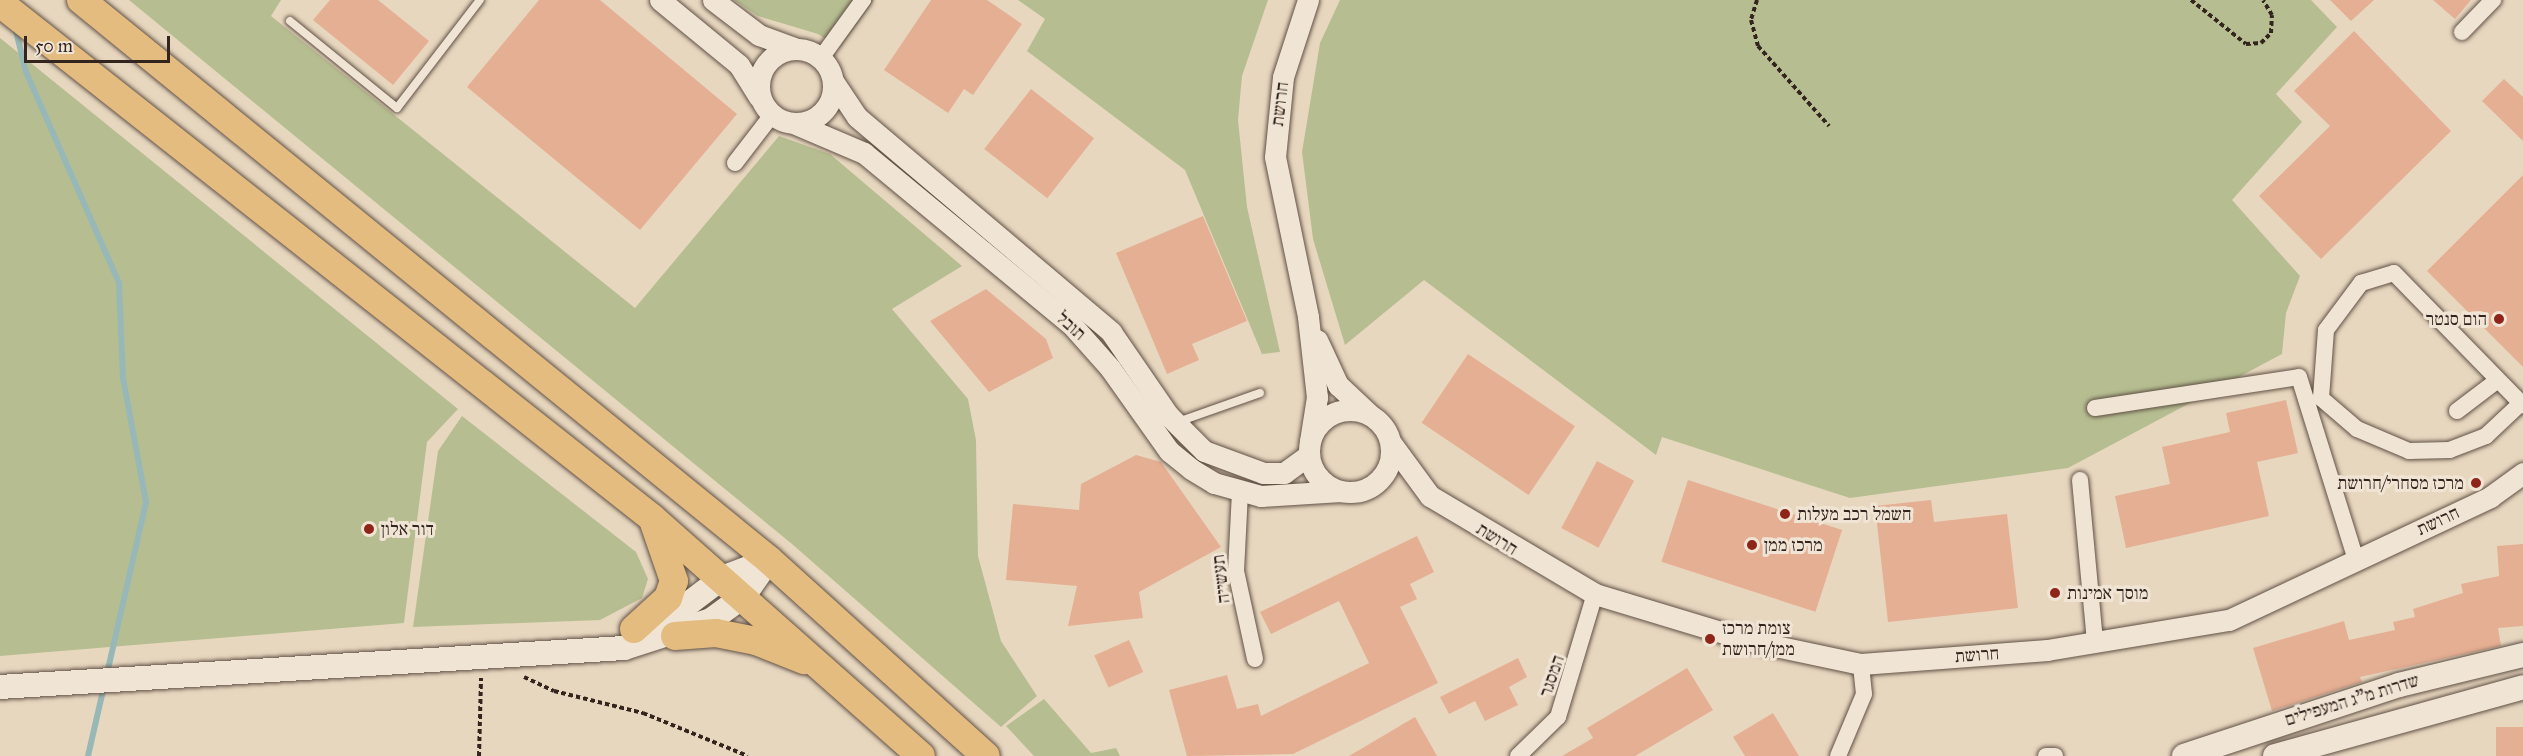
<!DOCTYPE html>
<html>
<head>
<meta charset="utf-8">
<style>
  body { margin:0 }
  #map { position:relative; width:2523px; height:756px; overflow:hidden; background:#e8d7bf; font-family:"IM FELL Great Primer","Frank Ruhl Libre",serif }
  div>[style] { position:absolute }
  .green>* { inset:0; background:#b6be91 }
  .stream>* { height:6px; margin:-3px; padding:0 3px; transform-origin:3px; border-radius:3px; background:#98b8b8 }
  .building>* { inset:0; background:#e5af93; transform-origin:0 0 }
  .path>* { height:4px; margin-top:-2px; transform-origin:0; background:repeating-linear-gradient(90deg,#33241e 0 4.5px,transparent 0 7.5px) }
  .roads { filter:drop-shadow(0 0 2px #605146) drop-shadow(0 0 2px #605146) }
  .service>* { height:8px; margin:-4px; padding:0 4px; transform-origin:4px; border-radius:4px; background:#f0e5d5 }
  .minor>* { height:16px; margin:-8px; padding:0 8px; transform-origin:8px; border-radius:8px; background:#f0e5d5 }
  .tertiary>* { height:21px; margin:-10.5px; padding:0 10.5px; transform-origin:10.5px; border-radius:10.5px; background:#f0e5d5 }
  .tertiary>.ring { margin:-10.5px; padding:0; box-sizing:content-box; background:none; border:21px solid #f0e5d5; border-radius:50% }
  .secondary>* { height:24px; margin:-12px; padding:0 12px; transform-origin:12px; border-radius:12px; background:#f0e5d5 }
  .trunk>* { height:28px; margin:-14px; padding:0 14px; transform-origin:14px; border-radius:14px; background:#e4bc80 }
  .dots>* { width:16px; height:16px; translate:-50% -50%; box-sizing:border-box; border:3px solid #f0e5d5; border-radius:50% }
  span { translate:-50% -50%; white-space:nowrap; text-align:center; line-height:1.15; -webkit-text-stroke:6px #f0e5d5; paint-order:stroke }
  .street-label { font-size:18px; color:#33241e }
  .poi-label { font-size:18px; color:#33241e }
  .right { translate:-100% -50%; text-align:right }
  .left { translate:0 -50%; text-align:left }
  .scale { position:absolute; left:24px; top:36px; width:146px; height:27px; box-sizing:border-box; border:3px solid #33241e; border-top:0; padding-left:8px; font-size:18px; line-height:21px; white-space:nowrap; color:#33241e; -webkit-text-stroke:4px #f0e5d5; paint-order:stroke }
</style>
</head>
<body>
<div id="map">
  <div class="green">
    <div style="clip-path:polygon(129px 0,281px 0,271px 16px,635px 308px,779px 136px,830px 154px,962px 266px,892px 309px,968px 399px,976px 440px,978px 556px,1001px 641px,1037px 696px,1001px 727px,792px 544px)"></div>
    <div style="clip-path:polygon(734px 0,874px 0,840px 48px,818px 34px,758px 16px)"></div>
    <div style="clip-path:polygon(1018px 0,1268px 0,1242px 76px,1238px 120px,1247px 207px,1280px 352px,1262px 354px,1185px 170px,1027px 51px,1045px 19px)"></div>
    <div style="clip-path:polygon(1340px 0,2311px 0,2337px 27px,2276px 94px,2302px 122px,2232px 200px,2300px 276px,2286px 313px,2282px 354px,2068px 468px,1850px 498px,1662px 437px,1656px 455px,1424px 280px,1345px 345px,1313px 239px,1302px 152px,1320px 43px)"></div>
    <div style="clip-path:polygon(0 38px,458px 409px,427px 442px,404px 623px,0 656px)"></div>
    <div style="clip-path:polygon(462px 416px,636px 552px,648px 579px,642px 598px,600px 620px,413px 627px,438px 451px)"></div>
    <div style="clip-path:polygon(1044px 699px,1091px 753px,1116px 748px,1120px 756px,1034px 756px,1006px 726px)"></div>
  </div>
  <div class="stream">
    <div style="left:15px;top:27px;width:46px;rotate:76.3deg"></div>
    <div style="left:26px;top:72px;width:231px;rotate:66.2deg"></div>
    <div style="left:119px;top:283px;width:95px;rotate:87.6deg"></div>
    <div style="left:123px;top:378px;width:126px;rotate:79.5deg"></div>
    <div style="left:146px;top:502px;width:176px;rotate:102.8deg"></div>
    <div style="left:88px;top:756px;width:72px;rotate:-77.1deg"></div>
  </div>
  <div class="building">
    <div style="clip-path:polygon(330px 0,378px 0,429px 41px,393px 85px,313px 20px)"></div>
    <div style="clip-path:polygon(539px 0,600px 0,737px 114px,640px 230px,467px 87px)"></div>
    <div style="clip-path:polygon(931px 0,987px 0,1022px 24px,973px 95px,964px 89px,948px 113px,884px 70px)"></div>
    <div style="clip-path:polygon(2330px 0,2374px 0,2351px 21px)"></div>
    <div style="clip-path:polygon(2433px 0,2471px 0,2455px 19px)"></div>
    <div style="clip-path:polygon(2354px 31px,2451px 131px,2321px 259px,2259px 196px,2330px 126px,2294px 91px)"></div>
    <div style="clip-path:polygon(2504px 79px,2523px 97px,2523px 141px,2482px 101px)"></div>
    <div style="left:1031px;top:89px;width:80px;height:76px;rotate:38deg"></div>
    <div style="clip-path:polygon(2523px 175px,2523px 367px,2427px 271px)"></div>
    <div style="clip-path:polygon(1203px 216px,1247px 321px,1192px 344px,1199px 360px,1167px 374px,1116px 253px)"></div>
    <div style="clip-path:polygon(986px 289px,1046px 339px,1053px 358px,989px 392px,930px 321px)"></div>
    <div style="left:1468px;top:354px;width:129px;height:83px;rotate:34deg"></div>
    <div style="clip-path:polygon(2286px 400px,2298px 453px,2257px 462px,2269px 516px,2126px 548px,2115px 496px,2170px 484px,2162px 447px,2230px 432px,2226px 413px)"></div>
    <div style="clip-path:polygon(1136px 455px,1161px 462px,1221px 547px,1139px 592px,1143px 618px,1068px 626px,1077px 586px,1006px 580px,1013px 504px,1079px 510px,1081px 484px)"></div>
    <div style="left:1597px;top:461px;width:42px;height:76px;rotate:28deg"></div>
    <div style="left:1688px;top:480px;width:162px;height:86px;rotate:18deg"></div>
    <div style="clip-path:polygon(1931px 500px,1934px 522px,2007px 514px,2018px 608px,1888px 622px,1875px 506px)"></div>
    <div style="clip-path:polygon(1417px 536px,1434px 572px,1410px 584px,1417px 599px,1400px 607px,1438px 683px,1293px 754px,1187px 756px,1169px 690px,1227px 675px,1237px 709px,1258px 704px,1261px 716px,1369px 663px,1339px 601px,1271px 634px,1260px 612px)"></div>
    <div style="clip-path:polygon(2523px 544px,2523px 626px,2498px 628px,2501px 646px,2360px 677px,2362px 682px,2272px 711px,2253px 648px,2344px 621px,2349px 640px,2395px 630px,2393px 622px,2415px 617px,2413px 609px,2463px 593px,2461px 584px,2499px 576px,2497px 546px)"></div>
    <div style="left:1129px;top:640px;width:35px;height:38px;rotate:66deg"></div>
    <div style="clip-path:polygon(1518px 658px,1527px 677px,1509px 687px,1518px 705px,1485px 721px,1475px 701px,1449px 714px,1440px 697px)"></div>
    <div style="clip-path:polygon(1687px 668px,1713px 710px,1635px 756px,1562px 756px,1593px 738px,1587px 728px)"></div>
    <div style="clip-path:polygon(1773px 713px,1799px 756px,1745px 756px,1733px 737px)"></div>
    <div style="clip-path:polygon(1415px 717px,1437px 756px,1349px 756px)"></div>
    <div style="left:2523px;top:727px;width:29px;height:27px;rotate:90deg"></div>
  </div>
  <div class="path">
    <div style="left:1757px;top:0;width:21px;rotate:107deg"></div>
    <div style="left:1751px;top:20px;width:27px;rotate:75deg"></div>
    <div style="left:1758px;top:46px;width:107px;rotate:48.4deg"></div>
    <div style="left:2191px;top:0;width:70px;rotate:38.7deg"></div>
    <div style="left:2246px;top:44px;width:15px;rotate:-4deg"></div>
    <div style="left:2261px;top:43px;width:14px;rotate:-45deg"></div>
    <div style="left:2271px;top:33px;width:18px;rotate:-87deg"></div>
    <div style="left:2272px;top:15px;width:17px;rotate:-121deg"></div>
    <div style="left:524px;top:677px;width:33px;rotate:25deg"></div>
    <div style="left:554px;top:691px;width:92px;rotate:13.9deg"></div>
    <div style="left:643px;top:713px;width:113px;rotate:22.3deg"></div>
    <div style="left:479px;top:756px;width:78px;rotate:-88.5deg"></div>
  </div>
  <div class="roads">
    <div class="service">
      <div style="left:290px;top:21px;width:138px;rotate:39.1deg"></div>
      <div style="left:397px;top:108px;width:136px;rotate:-52.5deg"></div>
      <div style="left:1178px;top:422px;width:87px;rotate:-19.5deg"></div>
    </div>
    <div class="minor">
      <div style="left:2462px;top:32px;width:45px;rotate:-45.9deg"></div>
      <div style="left:821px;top:58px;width:72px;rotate:-54.1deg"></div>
      <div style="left:735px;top:163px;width:61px;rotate:-52.4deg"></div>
      <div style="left:2521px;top:403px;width:48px;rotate:136.7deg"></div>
      <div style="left:2486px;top:436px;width:39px;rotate:159deg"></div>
      <div style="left:2450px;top:450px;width:41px;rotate:178.6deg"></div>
      <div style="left:2409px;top:451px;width:56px;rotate:-157.1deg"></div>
      <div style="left:2357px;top:429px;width:48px;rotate:-139.3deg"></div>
      <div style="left:2321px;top:398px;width:68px;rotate:-85.8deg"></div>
      <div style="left:2326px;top:330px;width:59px;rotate:-53.3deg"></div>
      <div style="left:2361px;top:283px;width:34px;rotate:-17deg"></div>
      <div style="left:2394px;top:273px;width:185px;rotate:45.7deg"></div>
      <div style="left:2095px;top:408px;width:206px;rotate:-8.6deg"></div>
      <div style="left:2299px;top:377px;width:192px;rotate:72.7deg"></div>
      <div style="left:2457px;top:411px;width:51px;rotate:-37.1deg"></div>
      <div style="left:2080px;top:480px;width:163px;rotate:84.7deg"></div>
      <div style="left:1240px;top:492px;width:79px;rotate:92.9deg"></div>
      <div style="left:1236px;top:571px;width:90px;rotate:77.8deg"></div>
      <div style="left:1518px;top:756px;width:56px;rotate:-44.3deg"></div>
      <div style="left:1558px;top:717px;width:128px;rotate:-73.3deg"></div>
      <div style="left:1838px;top:756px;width:67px;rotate:-67.2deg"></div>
      <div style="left:1864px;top:694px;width:30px;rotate:-96deg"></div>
      <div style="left:2046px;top:756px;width:9px"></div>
    </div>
    <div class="tertiary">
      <div style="left:660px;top:0;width:102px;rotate:39.4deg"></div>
      <div style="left:739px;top:65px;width:38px;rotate:58deg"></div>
      <div style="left:713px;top:0;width:58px;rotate:37.3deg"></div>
      <div style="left:759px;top:35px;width:40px;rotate:20.2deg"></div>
      <div style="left:1308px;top:0;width:81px;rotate:108deg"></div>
      <div style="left:1283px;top:77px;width:80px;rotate:95.7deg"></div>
      <div style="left:1275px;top:157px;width:163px;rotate:78.3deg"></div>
      <div style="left:1308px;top:317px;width:81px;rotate:83.6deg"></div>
      <div style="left:1317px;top:397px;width:45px;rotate:99deg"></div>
      <div class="ring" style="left:759px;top:49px;width:53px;height:53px"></div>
      <div style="left:833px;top:81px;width:43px;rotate:56.3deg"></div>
      <div style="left:857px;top:117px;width:333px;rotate:40.2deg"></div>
      <div style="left:1111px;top:332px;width:101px;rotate:55.5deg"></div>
      <div style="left:1168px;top:415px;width:51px;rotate:45deg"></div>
      <div style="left:1204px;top:451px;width:63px;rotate:20.4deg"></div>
      <div style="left:1263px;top:473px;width:21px"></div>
      <div style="left:1284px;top:473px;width:31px;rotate:-36deg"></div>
      <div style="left:796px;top:124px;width:74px;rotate:23.1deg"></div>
      <div style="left:864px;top:153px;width:268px;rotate:39.6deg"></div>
      <div style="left:1071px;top:324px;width:59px;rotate:48.4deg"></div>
      <div style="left:1110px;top:368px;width:102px;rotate:54.6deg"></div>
      <div style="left:1169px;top:451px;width:28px;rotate:39deg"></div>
      <div style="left:1191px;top:469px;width:27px;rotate:31deg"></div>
      <div style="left:1214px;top:483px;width:49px;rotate:15.5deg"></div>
      <div style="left:1261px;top:496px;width:80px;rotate:-3.6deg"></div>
      <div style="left:1317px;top:340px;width:50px;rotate:65deg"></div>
      <div style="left:1338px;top:385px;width:42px;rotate:43.1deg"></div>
      <div class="ring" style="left:1309px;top:410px;width:61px;height:61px"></div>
      <div style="left:1391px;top:443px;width:66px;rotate:53.7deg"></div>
      <div style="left:1430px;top:496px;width:192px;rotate:30.7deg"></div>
      <div style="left:1595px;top:594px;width:159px;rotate:16.8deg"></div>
      <div style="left:1747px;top:640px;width:116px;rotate:11.9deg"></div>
      <div style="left:1861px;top:664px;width:187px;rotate:-4.3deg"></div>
      <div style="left:2047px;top:650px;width:184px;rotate:-9.4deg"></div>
      <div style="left:2229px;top:620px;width:289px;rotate:-25.2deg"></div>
      <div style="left:2490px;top:497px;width:41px;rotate:-36deg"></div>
    </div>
    <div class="secondary">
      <div style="left:646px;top:624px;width:42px;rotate:-24.1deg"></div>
      <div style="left:684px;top:607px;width:48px;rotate:-37.3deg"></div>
      <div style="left:722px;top:578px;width:50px;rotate:-21deg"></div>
      <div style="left:0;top:687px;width:625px;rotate:-3.58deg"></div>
      <div style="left:624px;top:648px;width:91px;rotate:-17.8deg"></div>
      <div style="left:711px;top:620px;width:39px;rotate:-36deg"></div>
      <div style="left:743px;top:597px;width:45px;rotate:-54.9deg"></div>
      <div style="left:2184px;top:756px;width:226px;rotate:-18.3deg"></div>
      <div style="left:2399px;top:685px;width:128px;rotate:-13.6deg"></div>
      <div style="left:2275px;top:756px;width:257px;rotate:-15.5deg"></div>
    </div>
    <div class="trunk">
      <div style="left:81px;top:0;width:887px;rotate:39.14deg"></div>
      <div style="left:769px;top:560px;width:292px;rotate:42.1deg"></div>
      <div style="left:0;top:3px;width:831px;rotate:38.3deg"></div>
      <div style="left:652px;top:518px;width:359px;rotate:41.5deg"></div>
      <div style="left:634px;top:629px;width:46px;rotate:-42.4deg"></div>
      <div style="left:668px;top:598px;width:18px;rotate:-71deg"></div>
      <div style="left:674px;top:581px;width:61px;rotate:-109deg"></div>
      <div style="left:675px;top:636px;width:41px;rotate:-4.2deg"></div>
      <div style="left:716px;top:633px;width:41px;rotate:11.3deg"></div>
      <div style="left:756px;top:641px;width:52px;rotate:21.6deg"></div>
    </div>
  </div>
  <div class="dots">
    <div style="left:2499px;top:319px;background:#8f2418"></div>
    <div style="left:2476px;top:483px;background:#8f2418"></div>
    <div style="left:1785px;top:514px;background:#8f2418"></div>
    <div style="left:369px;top:529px;background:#8f2418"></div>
    <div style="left:1752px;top:545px;background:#8f2418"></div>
    <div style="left:2055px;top:593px;background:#8f2418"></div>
    <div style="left:1710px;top:639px;background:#8f2418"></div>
  </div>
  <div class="street-label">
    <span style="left:1280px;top:104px;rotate:-83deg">חרושת</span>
    <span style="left:1071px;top:326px;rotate:42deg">תובל</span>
    <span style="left:2438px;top:521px;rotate:-25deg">חרושת</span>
    <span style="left:1497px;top:539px;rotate:32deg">חרושת</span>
    <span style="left:1221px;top:579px;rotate:-97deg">תעשייה</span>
    <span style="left:1977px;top:655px;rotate:-4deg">חרושת</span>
    <span style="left:1552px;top:676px;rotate:-71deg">המסגר</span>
    <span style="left:2352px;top:700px;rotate:-17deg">שדרות מ"ג המעפילים</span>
  </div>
  <div class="poi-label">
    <span class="right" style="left:2487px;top:319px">הום סנטר</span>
    <span class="right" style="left:2464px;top:483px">מרכז מסחרי/חרושת</span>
    <span class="left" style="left:1797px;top:514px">חשמל רכב מעלות</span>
    <span class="left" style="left:381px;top:529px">דור אלון</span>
    <span class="left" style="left:1764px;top:545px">מרכז ממן</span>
    <span class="left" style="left:2067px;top:593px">מוסך אמינות</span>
    <span class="left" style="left:1722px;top:639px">צומת מרכז<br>ממן/חרושת</span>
  </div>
  <div class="scale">50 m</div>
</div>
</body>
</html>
